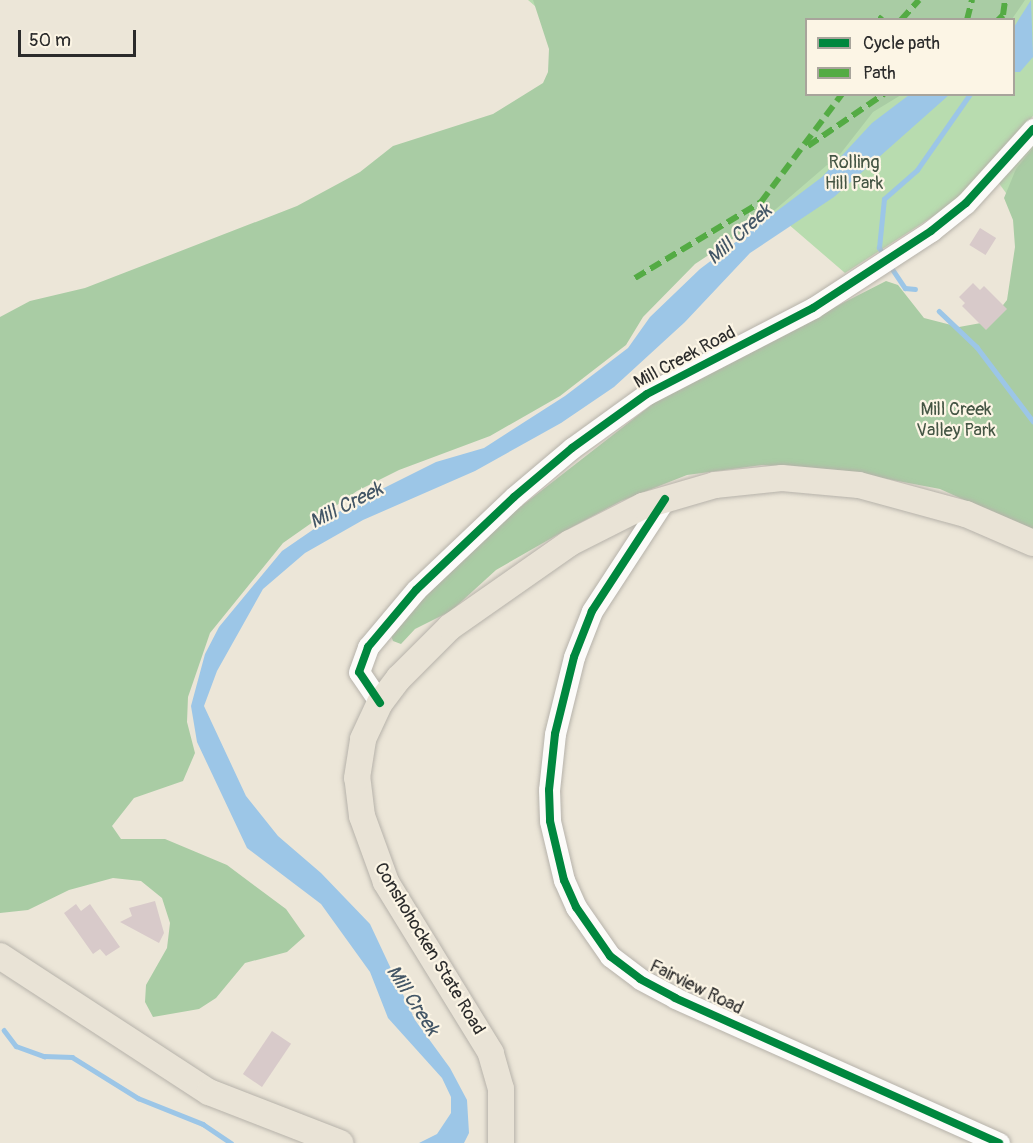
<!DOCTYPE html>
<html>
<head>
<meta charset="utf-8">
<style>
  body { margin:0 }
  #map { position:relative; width:1033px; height:1143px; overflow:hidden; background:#ece6d8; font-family:Pangolin,sans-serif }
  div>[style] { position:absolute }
  .green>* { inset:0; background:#b8dcaf }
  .forest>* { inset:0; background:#a9cca4 }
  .water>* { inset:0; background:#9cc6e7 }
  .stream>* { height:4.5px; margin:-2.25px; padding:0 2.25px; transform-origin:2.25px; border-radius:2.25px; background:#9cc6e7 }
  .building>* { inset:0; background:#d8caca; transform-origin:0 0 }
  .roads { filter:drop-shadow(0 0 2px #b6b2aa) drop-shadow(0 0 2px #b6b2aa) }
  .minor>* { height:21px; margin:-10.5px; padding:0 10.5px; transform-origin:10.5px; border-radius:10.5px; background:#fcfbf9 }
  .major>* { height:26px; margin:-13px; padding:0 13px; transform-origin:13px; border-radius:13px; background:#e9e3d6 }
  .quiet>* { height:6px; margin-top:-3px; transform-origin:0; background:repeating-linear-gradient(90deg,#54ab44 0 12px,transparent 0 18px) }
  .cycleway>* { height:8px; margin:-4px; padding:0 4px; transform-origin:4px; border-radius:4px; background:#00873e }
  span { translate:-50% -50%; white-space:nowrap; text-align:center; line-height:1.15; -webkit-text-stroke:4.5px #fcf5e5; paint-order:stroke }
  .park-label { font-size:18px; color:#454 }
  .street-label { font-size:18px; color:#2b2b2b }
  .water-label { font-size:20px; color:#435666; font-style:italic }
  .legend { position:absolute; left:805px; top:18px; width:210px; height:78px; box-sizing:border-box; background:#fcf5e5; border:2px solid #a8a49b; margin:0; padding:8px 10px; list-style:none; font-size:18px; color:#2b2b2b }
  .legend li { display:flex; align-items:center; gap:12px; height:30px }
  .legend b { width:30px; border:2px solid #a8a49b }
  .scale { position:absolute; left:18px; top:30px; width:118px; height:27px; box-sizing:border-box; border:3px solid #2b2b2b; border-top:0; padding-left:8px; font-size:18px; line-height:21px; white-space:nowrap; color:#2b2b2b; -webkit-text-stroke:4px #fcf5e5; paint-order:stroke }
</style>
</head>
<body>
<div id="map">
  <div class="green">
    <div style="clip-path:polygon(evenodd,528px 0,1033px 0,1033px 116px,960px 199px,845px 273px,528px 0,806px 20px,1014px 20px,1014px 94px,806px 94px,806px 20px)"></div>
    <div style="clip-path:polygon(1033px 140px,1033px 230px,998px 182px)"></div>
  </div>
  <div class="forest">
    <div style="clip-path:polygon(533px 0,1025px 0,1012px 19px,806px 20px,806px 94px,901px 95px,873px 112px,841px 153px,769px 215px,695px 264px,643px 317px,626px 345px,560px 396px,490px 436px,399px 470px,357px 491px,283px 543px,210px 633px,188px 697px,187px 722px,195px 753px,183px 781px,134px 798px,112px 826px,121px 839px,165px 839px,227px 865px,286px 909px,305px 936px,287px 952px,245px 963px,216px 998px,199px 1009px,153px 1017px,145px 1002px,146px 985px,167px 948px,170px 923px,162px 898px,141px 881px,113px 878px,69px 890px,28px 910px,0 913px,0 317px,30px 301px,85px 288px,297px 206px,360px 172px,393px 146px,493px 114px,543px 83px,548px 72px,549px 49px)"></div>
    <div style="clip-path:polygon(1033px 148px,1033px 531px,940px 489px,845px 471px,762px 465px,687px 475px,621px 501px,557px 535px,496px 570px,451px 611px,415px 629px,401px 644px,393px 641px,389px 631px,514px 512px,668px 392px,886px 281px,898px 285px,924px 318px,959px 327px,981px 323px,996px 314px,1007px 300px,1015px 247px,1013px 220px,1004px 198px,1016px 169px)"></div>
  </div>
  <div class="water">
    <div style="clip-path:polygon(1031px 0,1033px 57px,1020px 72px,1014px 72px,1014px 27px)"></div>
    <div style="clip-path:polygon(909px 95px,949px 95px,834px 197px,750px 253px,685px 322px,614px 387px,561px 423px,475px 471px,363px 520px,305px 553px,263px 589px,217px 671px,204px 706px,246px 796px,278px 836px,321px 873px,370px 924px,415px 1020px,450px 1068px,467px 1100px,469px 1133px,464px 1143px,419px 1143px,437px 1134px,451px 1113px,451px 1097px,442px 1078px,388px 1018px,370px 972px,321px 904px,247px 848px,197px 742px,191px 706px,205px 654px,219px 627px,282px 551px,346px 507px,436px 462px,484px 448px,565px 396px,628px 348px,650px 317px,700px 269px,822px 177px,872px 123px)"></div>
  </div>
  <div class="stream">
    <div style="left:883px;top:254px;width:7px;rotate:-124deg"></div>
    <div style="left:879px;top:248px;width:49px;rotate:-84.2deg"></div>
    <div style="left:884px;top:199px;width:44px;rotate:-41.3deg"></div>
    <div style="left:917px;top:170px;width:93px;rotate:-55.1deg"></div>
    <div style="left:889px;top:264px;width:29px;rotate:56deg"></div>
    <div style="left:905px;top:288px;width:10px;rotate:6deg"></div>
    <div style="left:939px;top:311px;width:52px;rotate:43.5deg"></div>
    <div style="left:977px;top:347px;width:93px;rotate:52.9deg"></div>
    <div style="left:4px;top:1030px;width:20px;rotate:53deg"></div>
    <div style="left:16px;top:1046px;width:30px;rotate:20deg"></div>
    <div style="left:44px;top:1056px;width:28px;rotate:2deg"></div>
    <div style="left:72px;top:1057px;width:78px;rotate:31.8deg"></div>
    <div style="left:138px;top:1098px;width:70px;rotate:21.8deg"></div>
    <div style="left:203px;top:1124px;width:34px;rotate:34deg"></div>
  </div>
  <div class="building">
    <div style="left:980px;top:228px;width:19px;height:20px;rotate:32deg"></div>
    <div style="clip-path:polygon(973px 283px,980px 290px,984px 286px,1007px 309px,986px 330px,962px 306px,965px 303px,959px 297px)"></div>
    <div style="clip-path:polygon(155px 901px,164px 933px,159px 943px,120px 922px,132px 916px,129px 908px)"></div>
    <div style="clip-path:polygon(76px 904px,81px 911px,90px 904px,120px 947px,106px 956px,100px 949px,93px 954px,64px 913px)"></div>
    <div style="left:272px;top:1031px;width:23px;height:52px;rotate:34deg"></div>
  </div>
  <div class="roads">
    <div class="minor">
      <div style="left:665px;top:499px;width:134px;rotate:123.1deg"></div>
      <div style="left:592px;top:611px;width:49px;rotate:111.4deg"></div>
      <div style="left:574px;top:657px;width:79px;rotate:103.9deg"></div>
      <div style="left:555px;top:734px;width:56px;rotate:96.1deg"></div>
      <div style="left:549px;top:790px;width:31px;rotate:88deg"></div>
      <div style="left:550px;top:821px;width:61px;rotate:76.7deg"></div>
      <div style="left:564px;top:880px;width:30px;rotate:66deg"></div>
      <div style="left:576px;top:907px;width:60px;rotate:55.2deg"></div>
      <div style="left:610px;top:956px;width:38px;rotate:37deg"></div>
      <div style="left:640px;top:979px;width:40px;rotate:28deg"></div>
      <div style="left:675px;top:998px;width:355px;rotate:24.1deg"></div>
      <div style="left:380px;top:703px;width:37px;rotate:-124deg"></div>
      <div style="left:359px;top:672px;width:27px;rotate:-70deg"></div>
      <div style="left:368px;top:647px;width:75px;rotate:-49.9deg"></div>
      <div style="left:416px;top:590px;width:135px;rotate:-43.5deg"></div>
      <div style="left:514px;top:497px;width:76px;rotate:-40.2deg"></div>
      <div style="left:572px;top:448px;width:92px;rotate:-35.8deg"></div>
      <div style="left:647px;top:394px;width:187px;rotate:-27.4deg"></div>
      <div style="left:813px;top:308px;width:141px;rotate:-33.1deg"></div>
      <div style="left:931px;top:231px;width:45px;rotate:-38.7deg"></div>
      <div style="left:966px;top:203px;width:100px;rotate:-47.8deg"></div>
    </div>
    <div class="major">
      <div style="left:0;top:956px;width:249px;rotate:33.1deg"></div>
      <div style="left:209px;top:1092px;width:141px;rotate:21.3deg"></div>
      <div style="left:501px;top:1143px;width:54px;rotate:-90deg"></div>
      <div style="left:501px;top:1089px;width:37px;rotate:-106deg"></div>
      <div style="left:491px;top:1053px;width:201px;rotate:-121.6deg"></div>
      <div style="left:386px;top:882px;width:70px;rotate:-110deg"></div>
      <div style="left:362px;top:816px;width:38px;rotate:-97deg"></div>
      <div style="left:357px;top:778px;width:39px;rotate:-81deg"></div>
      <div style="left:363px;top:739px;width:40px;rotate:-65deg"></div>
      <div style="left:380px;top:703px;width:31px;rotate:-53deg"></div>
      <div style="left:399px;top:678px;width:72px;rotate:-45deg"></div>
      <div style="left:450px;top:627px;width:146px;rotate:-35deg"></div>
      <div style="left:570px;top:543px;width:82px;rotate:-26.9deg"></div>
      <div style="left:643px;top:506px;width:75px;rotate:-16.3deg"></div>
      <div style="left:715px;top:485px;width:67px;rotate:-6deg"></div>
      <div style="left:782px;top:478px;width:77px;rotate:5.2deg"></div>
      <div style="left:859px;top:485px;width:111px;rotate:15.2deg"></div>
      <div style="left:966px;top:514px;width:73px;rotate:23.4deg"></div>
    </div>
  </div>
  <div class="quiet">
    <div style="left:878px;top:17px;width:5px;rotate:37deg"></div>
    <div style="left:901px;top:20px;width:27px;rotate:-48deg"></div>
    <div style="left:967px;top:20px;width:21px;rotate:-76deg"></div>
    <div style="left:998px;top:20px;width:7px;rotate:-45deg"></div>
    <div style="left:1003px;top:15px;width:15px;rotate:-82deg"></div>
    <div style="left:808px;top:146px;width:92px;rotate:-34.4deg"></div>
    <div style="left:635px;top:278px;width:147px;rotate:-31.1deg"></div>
    <div style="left:761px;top:202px;width:135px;rotate:-53.1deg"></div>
  </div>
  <div class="cycleway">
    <div style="left:665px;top:499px;width:134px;rotate:123.1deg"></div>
    <div style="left:592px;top:611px;width:49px;rotate:111.4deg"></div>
    <div style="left:574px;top:657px;width:79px;rotate:103.9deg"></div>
    <div style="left:555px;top:734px;width:56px;rotate:96.1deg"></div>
    <div style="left:549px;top:790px;width:31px;rotate:88deg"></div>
    <div style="left:550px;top:821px;width:61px;rotate:76.7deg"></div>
    <div style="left:564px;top:880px;width:30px;rotate:66deg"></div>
    <div style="left:576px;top:907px;width:60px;rotate:55.2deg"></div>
    <div style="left:610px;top:956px;width:38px;rotate:37deg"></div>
    <div style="left:640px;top:979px;width:40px;rotate:28deg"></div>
    <div style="left:675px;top:998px;width:355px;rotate:24.1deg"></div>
    <div style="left:380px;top:703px;width:37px;rotate:-124deg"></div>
    <div style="left:359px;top:672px;width:27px;rotate:-70deg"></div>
    <div style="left:368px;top:647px;width:75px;rotate:-49.9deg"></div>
    <div style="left:416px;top:590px;width:135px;rotate:-43.5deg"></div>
    <div style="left:514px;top:497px;width:76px;rotate:-40.2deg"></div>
    <div style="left:572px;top:448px;width:92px;rotate:-35.8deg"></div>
    <div style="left:647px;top:394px;width:187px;rotate:-27.4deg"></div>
    <div style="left:813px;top:308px;width:141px;rotate:-33.1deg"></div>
    <div style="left:931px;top:231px;width:45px;rotate:-38.7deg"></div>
    <div style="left:966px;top:203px;width:100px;rotate:-47.8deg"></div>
  </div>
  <div class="park-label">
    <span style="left:854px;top:174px">Rolling<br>Hill Park</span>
    <span style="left:956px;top:421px">Mill Creek<br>Valley Park</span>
  </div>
  <div class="street-label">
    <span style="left:685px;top:358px;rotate:-28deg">Mill Creek Road</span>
    <span style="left:429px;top:949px;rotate:59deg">Conshohocken State Road</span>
    <span style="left:696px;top:988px;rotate:26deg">Fairview Road</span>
  </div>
  <div class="water-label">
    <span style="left:739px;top:234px;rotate:-42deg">Mill Creek</span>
    <span style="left:346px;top:505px;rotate:-27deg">Mill Creek</span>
    <span style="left:413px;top:1000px;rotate:57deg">Mill Creek</span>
  </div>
  <ul class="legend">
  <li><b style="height:8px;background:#00873e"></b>Cycle path</li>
  <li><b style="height:8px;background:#54ab44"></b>Path</li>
  </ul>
  <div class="scale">50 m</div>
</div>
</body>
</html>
